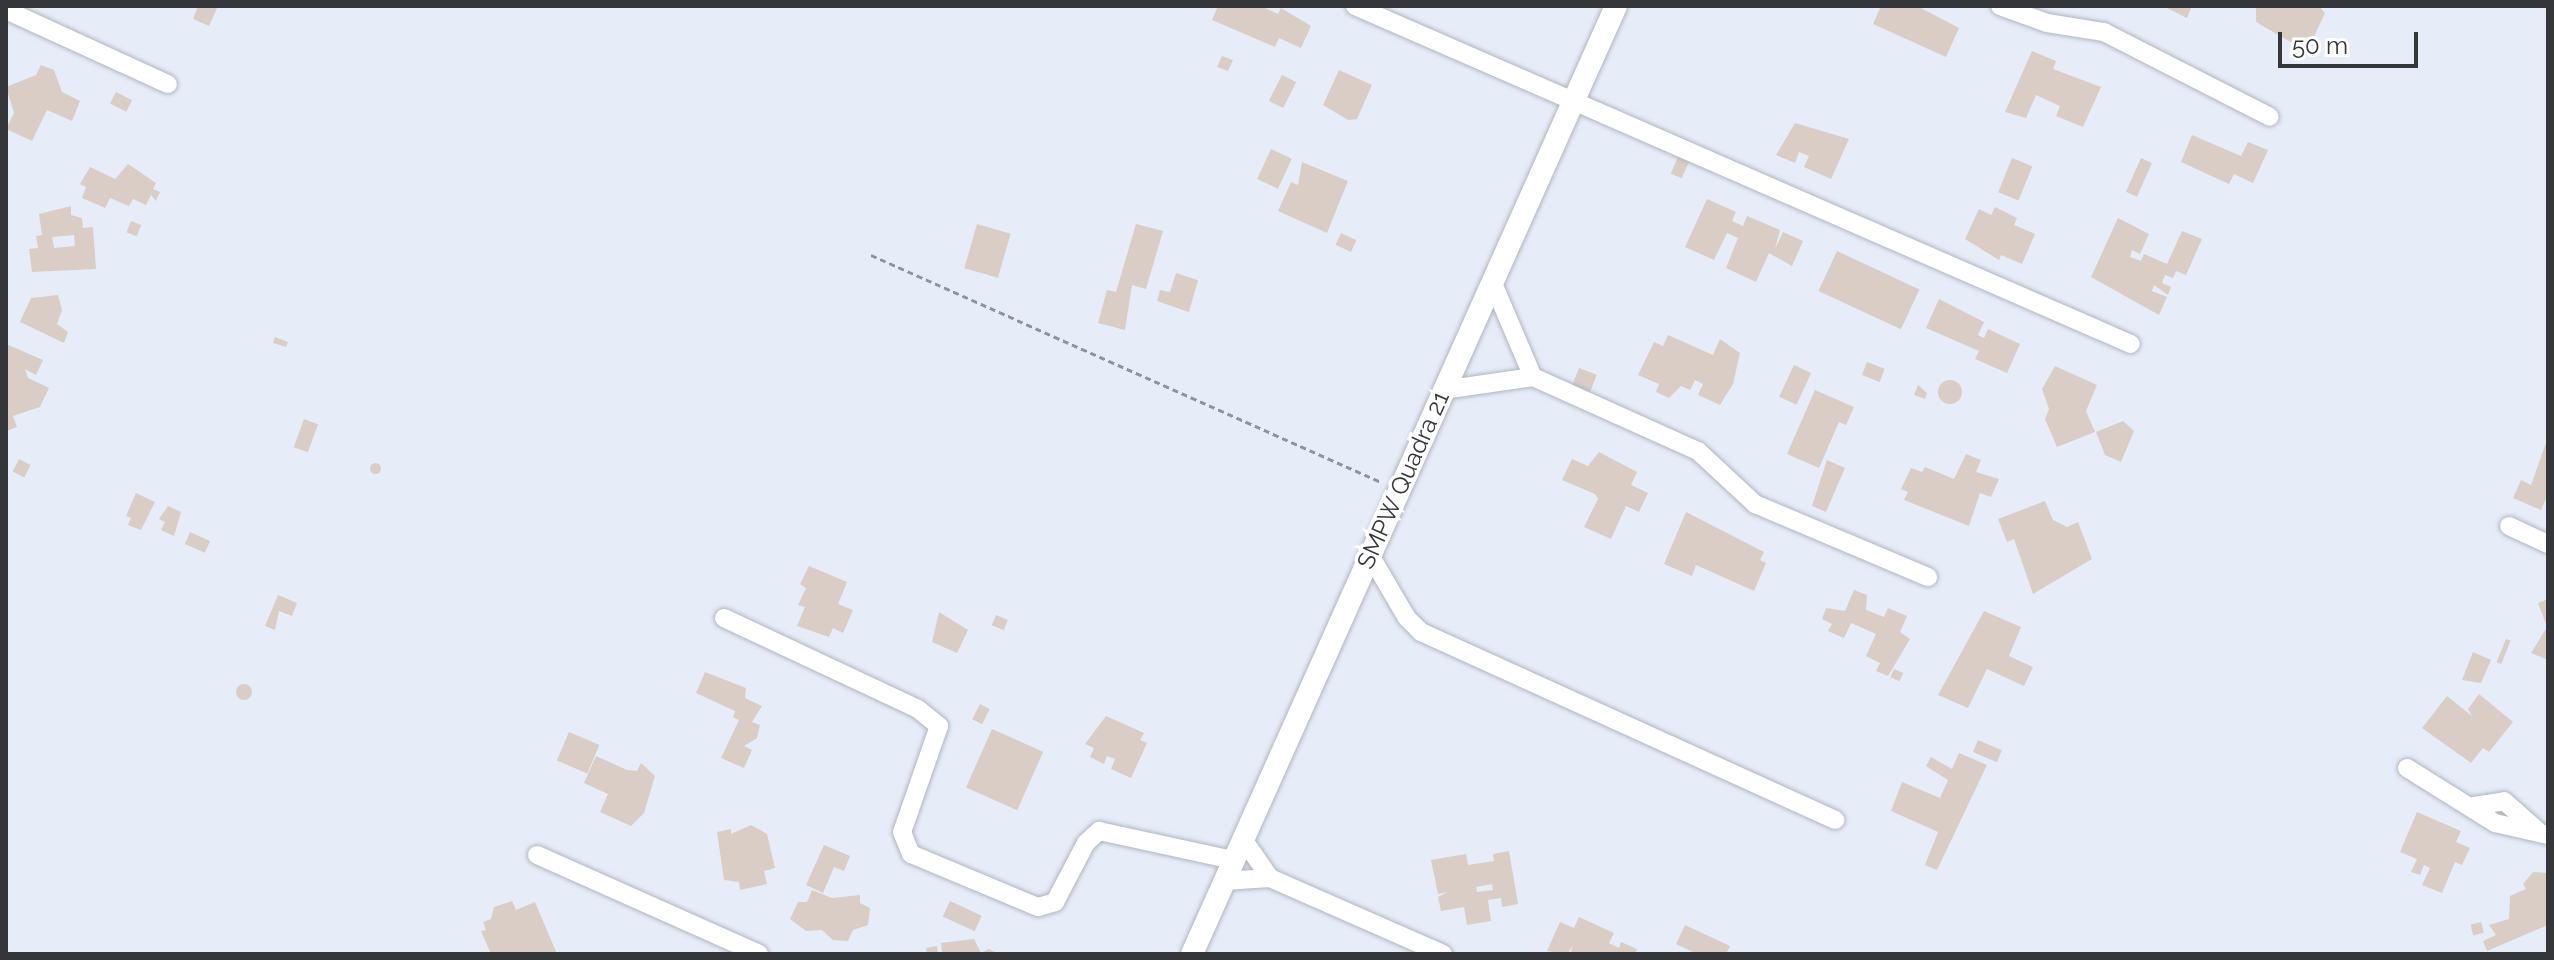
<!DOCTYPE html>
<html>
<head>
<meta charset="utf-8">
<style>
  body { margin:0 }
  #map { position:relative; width:2554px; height:960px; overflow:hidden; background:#e6edf8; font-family:Raleway,sans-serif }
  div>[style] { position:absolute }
  .building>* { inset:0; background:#d9cdc6; transform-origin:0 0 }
  .round { border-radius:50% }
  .path>* { height:3px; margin-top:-1.5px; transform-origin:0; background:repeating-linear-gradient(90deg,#8e939a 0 6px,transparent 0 10px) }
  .roads { filter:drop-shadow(0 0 2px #afb5c0) drop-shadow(0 0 2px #afb5c0) }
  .minor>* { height:18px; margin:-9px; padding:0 9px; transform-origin:9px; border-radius:9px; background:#fff }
  .tertiary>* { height:22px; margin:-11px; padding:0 11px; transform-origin:11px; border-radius:11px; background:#fff }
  span { translate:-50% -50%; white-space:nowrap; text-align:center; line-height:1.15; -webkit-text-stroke:7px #fff; paint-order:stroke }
  .street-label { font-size:24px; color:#34363a }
  .frame { position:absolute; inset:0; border:8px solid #34363a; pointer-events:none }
  .scale { position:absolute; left:2278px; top:32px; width:140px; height:36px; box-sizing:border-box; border:4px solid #34363a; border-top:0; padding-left:10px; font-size:24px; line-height:28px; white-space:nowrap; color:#34363a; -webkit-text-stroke:6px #fff; paint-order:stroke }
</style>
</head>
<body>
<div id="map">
  <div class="building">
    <div style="clip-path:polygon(198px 6px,218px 6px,209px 26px,193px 19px)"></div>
    <div style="clip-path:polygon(1218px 6px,1261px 6px,1278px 14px,1281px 8px,1311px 26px,1301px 48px,1279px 38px,1275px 47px,1212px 20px)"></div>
    <div style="clip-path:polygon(1881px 6px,1917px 6px,1959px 28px,1946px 57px,1873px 24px)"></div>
    <div style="clip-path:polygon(2163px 6px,2192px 6px,2187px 18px)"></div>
    <div style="clip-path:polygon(2250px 6px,2319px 6px,2325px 13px,2309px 47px,2303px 49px,2256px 22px,2256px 8px)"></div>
    <div style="clip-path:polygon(2032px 51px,2056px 61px,2053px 69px,2101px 87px,2083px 127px,2056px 116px,2060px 106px,2036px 95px,2026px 118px,2005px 112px)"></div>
    <div style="clip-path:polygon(1222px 56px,1233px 60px,1228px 71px,1217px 67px)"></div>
    <div style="clip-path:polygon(41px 65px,54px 70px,62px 92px,80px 101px,72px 121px,47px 110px,32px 141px,6px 129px,14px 113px,6px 87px,36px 75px)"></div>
    <div style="clip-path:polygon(1339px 70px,1372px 85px,1357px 119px,1348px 120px,1323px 105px)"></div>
    <div style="left:1282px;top:75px;width:16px;height:29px;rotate:27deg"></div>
    <div style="left:116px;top:92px;width:18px;height:13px;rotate:27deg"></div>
    <div style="clip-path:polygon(1795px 123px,1849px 139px,1831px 179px,1804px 167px,1809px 156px,1799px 152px,1795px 163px,1776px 155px)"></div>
    <div style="clip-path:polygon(2192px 135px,2241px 156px,2248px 142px,2268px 150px,2253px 183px,2234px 174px,2229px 184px,2181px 162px)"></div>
    <div style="left:1271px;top:149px;width:23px;height:33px;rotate:25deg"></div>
    <div style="left:1678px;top:157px;width:12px;height:18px;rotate:24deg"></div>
    <div style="left:2012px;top:158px;width:22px;height:37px;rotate:22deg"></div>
    <div style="left:2141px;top:158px;width:12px;height:37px;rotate:24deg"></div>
    <div style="clip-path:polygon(1302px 162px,1348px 181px,1327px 233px,1278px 211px,1291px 182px,1298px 185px)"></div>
    <div style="clip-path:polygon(128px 164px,156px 183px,153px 189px,160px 192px,156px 201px,151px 195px,146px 205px,133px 199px,129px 206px,110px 198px,105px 208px,82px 198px,86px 187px,80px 184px,90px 167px,115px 179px)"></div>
    <div style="clip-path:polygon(1707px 199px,1736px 212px,1732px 221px,1743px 226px,1747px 216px,1780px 230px,1775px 249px,1783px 232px,1803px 241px,1792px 266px,1769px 253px,1756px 282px,1726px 268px,1738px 238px,1727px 233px,1714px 260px,1685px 247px)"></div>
    <div style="clip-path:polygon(evenodd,71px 206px,71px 215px,82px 218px,83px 228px,93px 227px,96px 269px,32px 272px,29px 249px,38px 248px,36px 236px,42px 235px,39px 214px,71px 206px,74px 235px,75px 246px,54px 248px,52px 237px,74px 235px)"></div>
    <div style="clip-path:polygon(1995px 207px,2017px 218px,2014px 225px,2035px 234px,2022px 264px,2001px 255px,1999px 260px,1965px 239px,1979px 209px,1991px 215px)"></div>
    <div style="clip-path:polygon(2118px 218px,2149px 234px,2140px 254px,2132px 250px,2130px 257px,2141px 261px,2144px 254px,2167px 264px,2182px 231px,2202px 239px,2186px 275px,2176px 271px,2173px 278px,2165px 275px,2162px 283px,2171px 287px,2168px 295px,2154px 285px,2152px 291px,2167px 297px,2159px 315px,2091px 277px)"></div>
    <div style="left:131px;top:221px;width:11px;height:12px;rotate:22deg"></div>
    <div style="left:977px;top:224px;width:35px;height:46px;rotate:16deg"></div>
    <div style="clip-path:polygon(1136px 224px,1163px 231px,1146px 289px,1132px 285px,1125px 330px,1098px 323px,1107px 290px,1116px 292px)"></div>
    <div style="left:1341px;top:233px;width:17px;height:13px;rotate:25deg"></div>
    <div style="left:1837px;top:251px;width:91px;height:44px;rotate:25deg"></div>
    <div style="clip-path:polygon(1176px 273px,1198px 280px,1189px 312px,1157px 301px,1160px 290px,1170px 292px)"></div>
    <div style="clip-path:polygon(58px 295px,62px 310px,57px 324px,68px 332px,64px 343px,20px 322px,31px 298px)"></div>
    <div style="clip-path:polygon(1939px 299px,1984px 322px,1978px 335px,1984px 338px,1988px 329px,2020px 344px,2007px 373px,1975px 359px,1979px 351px,1926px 328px)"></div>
    <div style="clip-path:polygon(1668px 335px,1713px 355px,1720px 339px,1740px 353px,1733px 384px,1720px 405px,1698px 395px,1703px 384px,1695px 380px,1690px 390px,1681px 386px,1669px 398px,1656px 392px,1659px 384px,1638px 375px,1654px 342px,1663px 346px)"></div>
    <div style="clip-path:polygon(275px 337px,288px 342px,286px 347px,273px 343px)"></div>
    <div style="clip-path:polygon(6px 344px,43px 360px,36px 375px,25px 369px,28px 378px,49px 388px,40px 407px,13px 416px,17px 427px,6px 431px)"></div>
    <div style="left:1867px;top:362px;width:19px;height:14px;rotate:21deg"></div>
    <div style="left:1794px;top:365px;width:19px;height:35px;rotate:25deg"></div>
    <div style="clip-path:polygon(2055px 366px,2097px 385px,2086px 411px,2095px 432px,2057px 447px,2045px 419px,2049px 409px,2042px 389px)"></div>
    <div style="left:1579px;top:368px;width:19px;height:21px;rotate:21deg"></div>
    <div class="round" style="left:1938px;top:380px;width:24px;height:24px"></div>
    <div style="clip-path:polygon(1918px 385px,1927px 393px,1925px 399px,1914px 395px)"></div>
    <div style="clip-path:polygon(1815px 390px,1854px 407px,1846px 425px,1839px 422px,1819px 468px,1787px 454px)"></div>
    <div style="left:304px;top:419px;width:15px;height:30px;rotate:20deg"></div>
    <div style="clip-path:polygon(2123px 421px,2134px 431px,2121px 462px,2105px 455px,2096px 432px)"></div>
    <div style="clip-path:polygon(2548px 437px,2548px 494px,2541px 510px,2513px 498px,2521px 480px,2531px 485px)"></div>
    <div style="clip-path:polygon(1599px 452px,1637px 472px,1631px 485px,1648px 493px,1639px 512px,1626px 506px,1611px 539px,1584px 527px,1598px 499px,1595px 494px,1562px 480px,1572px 459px,1588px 466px)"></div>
    <div style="clip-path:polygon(1966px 454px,1981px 460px,1976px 472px,1999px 479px,1991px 497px,1980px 493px,1969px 526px,1904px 500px,1908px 492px,1901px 489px,1911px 468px,1922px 472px,1925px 467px,1954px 479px)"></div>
    <div style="left:19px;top:459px;width:13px;height:14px;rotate:27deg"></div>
    <div style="clip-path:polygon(1827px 460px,1845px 468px,1826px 512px,1812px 506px)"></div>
    <div class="round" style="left:369.5px;top:462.5px;width:11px;height:11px"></div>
    <div style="clip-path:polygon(136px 493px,155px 502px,141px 530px,128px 525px,131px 518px,126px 516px)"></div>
    <div style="clip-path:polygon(2045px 501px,2053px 520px,2067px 527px,2078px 522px,2092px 559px,2033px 594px,2014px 539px,2007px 542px,1998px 519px)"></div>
    <div style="clip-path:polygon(168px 506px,181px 512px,174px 536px,161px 530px,165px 522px,159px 519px)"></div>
    <div style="clip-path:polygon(1686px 512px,1764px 552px,1760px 560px,1766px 563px,1754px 591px,1696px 565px,1692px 576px,1664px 564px)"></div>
    <div style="left:190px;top:532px;width:22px;height:13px;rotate:24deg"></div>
    <div style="clip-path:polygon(809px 566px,847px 582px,838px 604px,853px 610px,843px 633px,833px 628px,829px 637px,797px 626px,805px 607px,798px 605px,806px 588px,800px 584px)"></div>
    <div style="clip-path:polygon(1854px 590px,1867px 595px,1866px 610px,1884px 617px,1888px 608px,1907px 616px,1900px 632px,1910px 639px,1888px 676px,1876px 671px,1880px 663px,1866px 656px,1876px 634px,1851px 623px,1844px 638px,1828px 631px,1832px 624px,1822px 619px,1826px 608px,1845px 611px)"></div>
    <div style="clip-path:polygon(278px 595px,297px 603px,292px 616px,279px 611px,275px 630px,265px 626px)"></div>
    <div style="clip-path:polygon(2548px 599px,2548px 660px,2531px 653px,2547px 627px,2538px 603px)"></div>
    <div style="clip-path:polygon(1984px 611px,2021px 627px,2009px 656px,2033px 667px,2024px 686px,1987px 669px,1968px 708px,1938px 695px)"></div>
    <div style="clip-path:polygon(939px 612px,968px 630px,957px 653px,932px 642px)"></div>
    <div style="left:996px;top:615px;width:13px;height:11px;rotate:23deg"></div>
    <div style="left:2506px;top:639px;width:5px;height:25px;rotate:22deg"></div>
    <div style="clip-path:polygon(2473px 652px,2491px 660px,2481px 683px,2462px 680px)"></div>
    <div style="left:1894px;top:669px;width:10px;height:9px;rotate:24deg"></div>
    <div style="clip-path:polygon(705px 672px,746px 688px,745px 698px,762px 706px,752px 722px,760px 725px,757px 738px,744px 746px,752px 750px,744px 768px,721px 758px,739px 720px,733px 717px,735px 711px,696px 693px)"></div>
    <div class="round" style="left:236px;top:684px;width:16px;height:16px"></div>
    <div style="clip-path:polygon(2479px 694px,2513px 722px,2489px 752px,2483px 748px,2471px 763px,2422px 728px,2447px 696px,2472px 716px,2468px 709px)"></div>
    <div style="left:980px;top:704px;width:11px;height:17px;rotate:27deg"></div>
    <div style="clip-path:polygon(1106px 716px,1144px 733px,1140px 740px,1147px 743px,1131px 778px,1111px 769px,1115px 759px,1107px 756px,1104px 764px,1090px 757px,1094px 748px,1085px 744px)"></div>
    <div style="left:992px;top:729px;width:56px;height:64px;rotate:24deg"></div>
    <div style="left:569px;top:732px;width:33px;height:31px;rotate:23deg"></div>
    <div style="left:1978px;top:740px;width:26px;height:13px;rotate:23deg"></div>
    <div style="clip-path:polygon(1959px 753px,1987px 765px,1937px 870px,1925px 865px,1938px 832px,1891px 811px,1902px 782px,1940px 798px,1948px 780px,1926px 766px,1931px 757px,1952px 769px)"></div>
    <div style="clip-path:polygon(596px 756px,627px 770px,637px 771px,641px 763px,655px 776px,644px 813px,631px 826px,600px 812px,608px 794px,584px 783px)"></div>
    <div style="clip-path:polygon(2417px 812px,2461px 831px,2456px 842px,2470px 848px,2462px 865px,2455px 862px,2442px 893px,2422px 885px,2430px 868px,2424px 865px,2420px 875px,2411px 872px,2417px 859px,2400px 852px)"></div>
    <div style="clip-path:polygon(751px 825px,767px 834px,775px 868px,764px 871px,767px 884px,740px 890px,739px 882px,724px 880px,717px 832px,731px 829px,731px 834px)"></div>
    <div style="clip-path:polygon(824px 845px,850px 856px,844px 871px,834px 867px,823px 893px,806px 885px)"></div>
    <div style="clip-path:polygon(evenodd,1509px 851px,1518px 904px,1502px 907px,1501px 898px,1488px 900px,1491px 921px,1467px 925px,1464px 907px,1441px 911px,1438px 897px,1448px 892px,1438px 894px,1431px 860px,1466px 854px,1468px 865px,1494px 861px,1493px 854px,1509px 851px,1492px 884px,1493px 890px,1477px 892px,1476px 887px,1492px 884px)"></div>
    <div style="clip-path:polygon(2533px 872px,2548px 873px,2548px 925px,2487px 951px,2483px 941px,2496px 935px,2489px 925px,2509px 919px,2510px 896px,2526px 889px,2523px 884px)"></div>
    <div style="clip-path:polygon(812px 890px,832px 898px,860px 895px,860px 903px,870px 908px,868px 925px,853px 930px,848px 941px,833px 940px,822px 930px,806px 931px,790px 919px,798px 902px,807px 902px)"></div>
    <div style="clip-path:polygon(512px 901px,516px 910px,535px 902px,557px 954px,491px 954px,481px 931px,486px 930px,483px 922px,491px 919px,494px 907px)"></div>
    <div style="left:950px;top:901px;width:35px;height:17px;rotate:25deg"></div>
    <div style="clip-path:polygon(1579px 917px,1614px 933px,1609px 943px,1619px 948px,1621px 942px,1637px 949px,1635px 954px,1571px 954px,1572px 946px,1568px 954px,1547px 951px,1560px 922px,1574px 928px)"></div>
    <div style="left:2481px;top:922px;width:11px;height:11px;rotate:75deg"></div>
    <div style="clip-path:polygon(1685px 925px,1730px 946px,1726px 954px,1697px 954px,1676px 944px)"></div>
    <div style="clip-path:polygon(974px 939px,981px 953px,989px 949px,999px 954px,942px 954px,941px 943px)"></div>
    <div style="clip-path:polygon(937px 946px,938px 954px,927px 954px,926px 948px)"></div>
  </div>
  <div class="path">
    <div style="left:871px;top:255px;width:558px;rotate:23.99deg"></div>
  </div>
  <div class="roads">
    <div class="minor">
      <div style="left:1355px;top:6px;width:846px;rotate:23.54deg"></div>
      <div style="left:2000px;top:6px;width:50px;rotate:19.9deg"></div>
      <div style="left:2047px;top:23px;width:58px;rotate:9deg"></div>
      <div style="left:2104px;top:32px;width:186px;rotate:27.1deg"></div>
      <div style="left:6px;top:10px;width:178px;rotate:24.6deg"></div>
      <div style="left:1492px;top:281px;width:104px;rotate:66.9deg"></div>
      <div style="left:1443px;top:390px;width:91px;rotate:-8.2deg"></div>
      <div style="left:1533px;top:377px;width:181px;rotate:24.2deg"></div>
      <div style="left:1698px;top:451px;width:78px;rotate:42.9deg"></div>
      <div style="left:1755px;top:504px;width:188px;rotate:22.9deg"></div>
      <div style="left:2509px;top:526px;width:43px;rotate:24.8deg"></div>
      <div style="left:1370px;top:555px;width:73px;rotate:59.6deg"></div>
      <div style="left:1407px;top:618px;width:20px;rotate:45deg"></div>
      <div style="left:1421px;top:632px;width:455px;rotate:24.4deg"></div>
      <div style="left:724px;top:618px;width:214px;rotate:25.1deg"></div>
      <div style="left:918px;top:709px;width:27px;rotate:39deg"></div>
      <div style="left:939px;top:726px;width:112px;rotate:109.2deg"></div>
      <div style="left:902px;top:832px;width:24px;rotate:68deg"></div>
      <div style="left:911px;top:854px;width:138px;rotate:22.7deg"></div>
      <div style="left:1038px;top:907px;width:18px;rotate:-16deg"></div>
      <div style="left:1055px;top:902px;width:67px;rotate:-62.3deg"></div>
      <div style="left:1086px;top:843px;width:18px;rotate:-43deg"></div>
      <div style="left:1099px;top:831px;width:137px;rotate:12.2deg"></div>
      <div style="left:2407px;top:768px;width:104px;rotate:32deg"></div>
      <div style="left:2495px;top:823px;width:54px;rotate:12.8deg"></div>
      <div style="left:2474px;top:806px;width:30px;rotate:-9deg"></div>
      <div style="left:2504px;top:801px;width:45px;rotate:41.4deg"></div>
      <div style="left:1243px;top:839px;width:47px;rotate:55.3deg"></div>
      <div style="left:537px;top:855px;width:243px;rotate:24deg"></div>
      <div style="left:1224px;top:881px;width:46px;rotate:-3.7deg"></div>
      <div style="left:1270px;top:878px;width:189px;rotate:23.7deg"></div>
    </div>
    <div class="tertiary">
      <div style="left:1192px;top:954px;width:1038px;rotate:-65.9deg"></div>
    </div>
  </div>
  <div class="street-label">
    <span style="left:1403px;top:480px;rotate:-66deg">SMPW Quadra 21</span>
  </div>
  <div class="frame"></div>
  <div class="scale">50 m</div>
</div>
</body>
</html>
